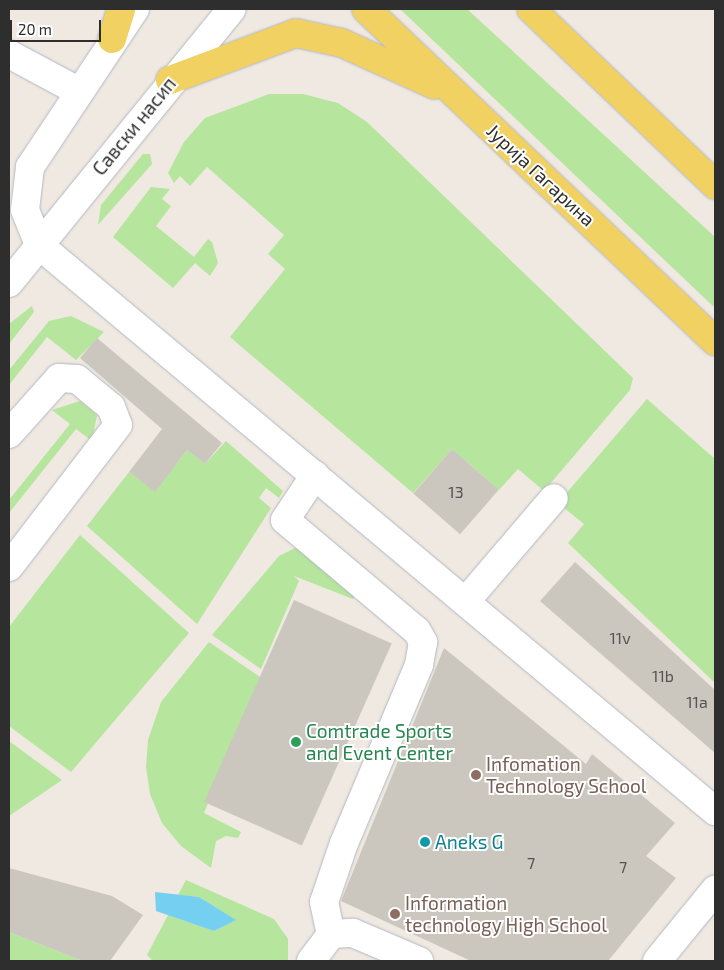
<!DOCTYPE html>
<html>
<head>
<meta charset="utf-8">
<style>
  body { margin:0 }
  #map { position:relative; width:724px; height:970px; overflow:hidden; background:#efe9e1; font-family:"Exo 2",sans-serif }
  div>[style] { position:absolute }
  .green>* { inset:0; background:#b6e59e }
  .water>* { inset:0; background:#75cff0 }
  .building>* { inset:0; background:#cbc7bf; transform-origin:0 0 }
  .roads { filter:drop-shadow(0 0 1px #b4b7c1) drop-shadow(0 0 1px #b4b7c1) }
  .minor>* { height:28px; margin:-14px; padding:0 14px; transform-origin:14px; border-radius:14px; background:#fff }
  .major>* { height:28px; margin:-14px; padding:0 14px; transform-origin:14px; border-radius:14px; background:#f2d163 }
  .dots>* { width:14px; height:14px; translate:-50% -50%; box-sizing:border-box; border:2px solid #fff; border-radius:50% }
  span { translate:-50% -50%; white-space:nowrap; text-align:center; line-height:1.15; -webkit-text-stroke:4px #fff; paint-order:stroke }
  .number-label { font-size:16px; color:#555452 }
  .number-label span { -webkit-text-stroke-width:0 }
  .street-label { font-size:19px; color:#2e2e2e }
  .leisure-label { font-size:19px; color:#27864d }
  .left { translate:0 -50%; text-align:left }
  .education-label { font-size:19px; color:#785e54 }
  .culture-label { font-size:19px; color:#0d838f }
  .frame { position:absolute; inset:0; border:10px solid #2e2e2e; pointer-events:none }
  .scale { position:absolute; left:10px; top:20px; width:91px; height:22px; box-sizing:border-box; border:2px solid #2e2e2e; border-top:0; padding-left:6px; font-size:15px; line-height:18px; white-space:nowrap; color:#2e2e2e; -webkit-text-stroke:4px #fff; paint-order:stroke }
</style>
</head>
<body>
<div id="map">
  <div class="green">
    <div style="clip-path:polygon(400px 9px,467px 9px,715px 237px,715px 308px)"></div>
    <div style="clip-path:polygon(269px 94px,303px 94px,338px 103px,367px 122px,633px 378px,630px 390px,544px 491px,518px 469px,499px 490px,452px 449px,413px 493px,230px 337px,285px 269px,268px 254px,284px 235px,207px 167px,190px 186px,180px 176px,174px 183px,168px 173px,184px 142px,205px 118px)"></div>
    <div style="clip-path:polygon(143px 154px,150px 154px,152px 164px,98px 225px,101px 205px)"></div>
    <div style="clip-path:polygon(151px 187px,170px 189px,162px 199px,171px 206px,156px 226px,194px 257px,208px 239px,212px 242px,218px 263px,210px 276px,195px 263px,173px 288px,113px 237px)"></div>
    <div style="clip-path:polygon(32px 306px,34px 312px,9px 344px,9px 324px)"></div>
    <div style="clip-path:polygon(71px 316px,104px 332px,76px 360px,47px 337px,9px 385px,9px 370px,49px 321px)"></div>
    <div style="clip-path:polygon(647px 399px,715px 459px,715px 683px,568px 543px,584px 524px,558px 503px)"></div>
    <div style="clip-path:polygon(80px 401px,97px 415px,92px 441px,76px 429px,9px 513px,9px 500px,70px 424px,52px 410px)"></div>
    <div style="clip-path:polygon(226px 441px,283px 491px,279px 498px,266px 488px,259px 498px,271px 508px,197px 624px,87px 526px,129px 472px,155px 491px,187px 450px,205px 464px)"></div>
    <div style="clip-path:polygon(80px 535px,189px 633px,71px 772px,9px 726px,9px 627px)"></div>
    <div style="clip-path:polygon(297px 547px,358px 593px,353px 599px,294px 576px,299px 581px,261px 669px,212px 635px,279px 556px)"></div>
    <div style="clip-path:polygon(209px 642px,260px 677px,204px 813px,241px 832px,238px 838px,226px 836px,216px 841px,211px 868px,181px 846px,162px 823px,150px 794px,146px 767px,148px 740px,161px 702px)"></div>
    <div style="clip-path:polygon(9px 741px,62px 780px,9px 816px)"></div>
    <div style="clip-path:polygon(186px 880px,274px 919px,288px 939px,288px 961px,153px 961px,147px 955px,168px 915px,214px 931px,235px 920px,199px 897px,178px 895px)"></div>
    <div style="clip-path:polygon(9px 932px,83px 961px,9px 961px)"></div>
  </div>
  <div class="water">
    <div style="clip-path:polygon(155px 892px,199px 897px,236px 920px,214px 931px,156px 911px)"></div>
  </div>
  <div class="building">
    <div style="clip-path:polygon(97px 338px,222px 443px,205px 464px,187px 450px,155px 492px,129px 472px,162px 429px,80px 358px)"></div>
    <div style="left:452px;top:449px;width:62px;height:59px;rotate:41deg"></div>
    <div style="clip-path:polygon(575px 562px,715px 690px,715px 753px,540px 601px)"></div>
    <div style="left:294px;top:600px;width:107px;height:221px;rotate:24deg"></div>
    <div style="clip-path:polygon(444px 648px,586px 764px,592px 754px,675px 823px,646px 856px,676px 878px,608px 961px,471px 961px,341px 901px)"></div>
    <div style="clip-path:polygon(9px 868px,112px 896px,143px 915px,110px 961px,83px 961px,9px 932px)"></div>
  </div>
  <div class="roads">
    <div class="minor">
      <div style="left:135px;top:9px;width:190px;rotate:123.6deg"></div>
      <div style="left:30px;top:167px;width:43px;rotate:96.6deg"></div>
      <div style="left:25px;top:210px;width:38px;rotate:68deg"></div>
      <div style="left:39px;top:245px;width:882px;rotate:39.94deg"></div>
      <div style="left:9px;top:54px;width:78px;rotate:28.2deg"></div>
      <div style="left:9px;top:283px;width:353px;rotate:-50.9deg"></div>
      <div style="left:9px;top:434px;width:75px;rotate:-48.2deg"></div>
      <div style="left:59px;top:378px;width:18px;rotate:3deg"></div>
      <div style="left:77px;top:379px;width:44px;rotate:39.5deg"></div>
      <div style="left:111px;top:407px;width:19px;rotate:69deg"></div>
      <div style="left:118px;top:425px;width:179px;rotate:127.5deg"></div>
      <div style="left:315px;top:475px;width:54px;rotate:123.7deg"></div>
      <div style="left:285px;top:520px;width:172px;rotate:40.1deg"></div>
      <div style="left:417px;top:631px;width:13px;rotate:61deg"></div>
      <div style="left:423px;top:642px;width:23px;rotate:100deg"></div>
      <div style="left:419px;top:665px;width:193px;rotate:112.8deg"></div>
      <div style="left:344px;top:843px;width:62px;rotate:108.7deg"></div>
      <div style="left:324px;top:902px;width:33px;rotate:78deg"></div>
      <div style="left:466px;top:601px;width:135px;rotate:-49.5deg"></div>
      <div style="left:311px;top:961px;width:34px;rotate:-53deg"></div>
      <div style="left:331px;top:934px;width:22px;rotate:-3deg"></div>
      <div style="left:353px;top:933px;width:72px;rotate:23deg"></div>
      <div style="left:657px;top:961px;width:92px;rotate:-50.8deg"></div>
    </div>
    <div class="major">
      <div style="left:366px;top:9px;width:482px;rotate:43.6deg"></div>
      <div style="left:531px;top:9px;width:255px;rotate:43.7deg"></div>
      <div style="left:112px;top:39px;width:31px;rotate:-73deg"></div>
      <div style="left:170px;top:80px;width:134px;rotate:-20.5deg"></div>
      <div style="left:296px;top:33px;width:47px;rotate:12.3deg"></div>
      <div style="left:342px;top:43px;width:101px;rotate:24.5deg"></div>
    </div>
  </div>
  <div class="dots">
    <div style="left:296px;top:742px;background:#2e9e5b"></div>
    <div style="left:476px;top:775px;background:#8d6e63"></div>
    <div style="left:425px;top:842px;background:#0f9aa8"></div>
    <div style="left:395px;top:914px;background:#8d6e63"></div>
  </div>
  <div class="number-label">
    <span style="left:456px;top:492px">13</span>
    <span style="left:620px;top:638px">11v</span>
    <span style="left:663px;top:676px">11b</span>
    <span style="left:697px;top:702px">11a</span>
    <span style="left:531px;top:863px">7</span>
    <span style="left:623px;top:867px">7</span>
  </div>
  <div class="street-label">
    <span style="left:134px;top:126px;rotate:-51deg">Савски насип</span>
    <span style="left:541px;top:175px;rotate:43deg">Јурија Гагарина</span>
  </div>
  <div class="leisure-label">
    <span class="left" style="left:306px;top:742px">Comtrade Sports<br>and Event Center</span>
  </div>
  <div class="education-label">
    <span class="left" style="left:486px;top:775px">Infomation<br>Technology School</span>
    <span class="left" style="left:405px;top:914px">Information<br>technology High School</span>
  </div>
  <div class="culture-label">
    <span class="left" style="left:435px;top:842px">Aneks G</span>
  </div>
  <div class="frame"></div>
  <div class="scale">20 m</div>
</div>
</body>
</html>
